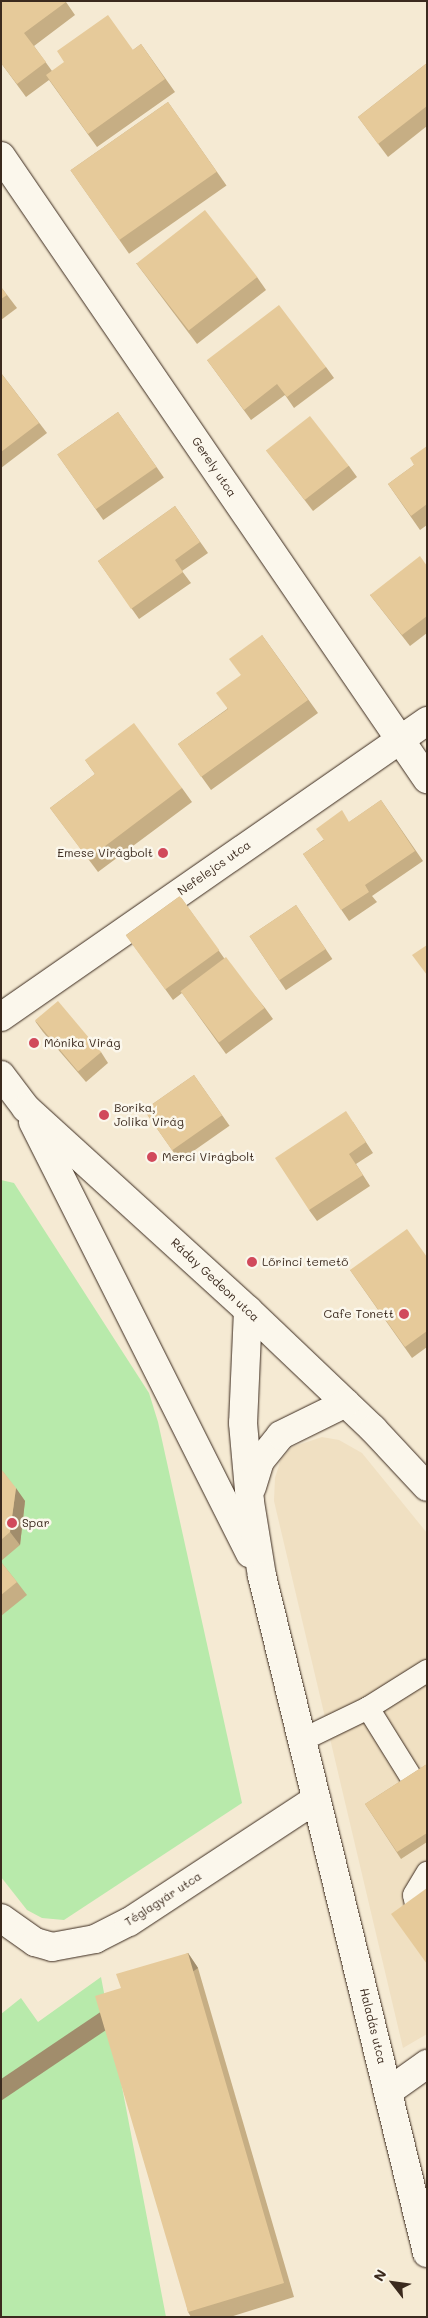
<!DOCTYPE html>
<html>
<head>
<meta charset="utf-8">
<style>
  body { margin:0 }
  #map { position:relative; width:428px; height:2318px; overflow:hidden; background:#f5ead3; font-family:Mali,sans-serif }
  div>[style] { position:absolute }
  .built>* { inset:0; background:#f0e0c2 }
  .green>* { inset:0; background:#b8eaab }
  .roads { filter:drop-shadow(0 0 1px #3b2a1e) drop-shadow(0 0 1px #3b2a1e) }
  .lane>* { height:22px; margin:-11px; padding:0 11px; transform-origin:11px; border-radius:11px; background:#fbf7ec }
  .street>* { height:28px; margin:-14px; padding:0 14px; transform-origin:14px; border-radius:14px; background:#fbf7ec }
  .secondary>* { height:28px; margin:-14px; padding:0 14px; transform-origin:14px; border-radius:14px; background:#fbf7ec }
  .wall>* { inset:0; background:#c6ae84; transform-origin:0 0 }
  .shaded-wall>* { inset:0; background:#a18d6c; transform-origin:0 0 }
  .building>* { inset:0; background:#e6ca9a; transform-origin:0 0 }
  .dots>* { width:14px; height:14px; translate:-50% -50%; box-sizing:border-box; border:2px solid #fbf7ec; border-radius:50% }
  span { translate:-50% -50%; white-space:nowrap; text-align:center; line-height:1.15; -webkit-text-stroke:5px #fbf7ec; paint-order:stroke }
  .street-label { font-size:12px; color:#3b2a1e }
  .poi-label { font-size:12px; color:#3b2a1e }
  .right { translate:-100% -50%; text-align:right }
  .left { translate:0 -50%; text-align:left }
  .frame { position:absolute; inset:0; border:2px solid #3b2a1e; pointer-events:none }
  .north { position:absolute; left:368px; top:2258px; width:50px; height:50px; -webkit-text-stroke:4px #fbf7ec; paint-order:stroke; rotate:300deg; font-size:14px; font-weight:700; line-height:20px; text-align:center; color:#3b2a1e }
  .north::after { content:''; display:block; margin:auto; width:18px; height:22px; background:#3b2a1e; clip-path:polygon(50% 0,100% 100%,50% 72%,0 100%) }
</style>
</head>
<body>
<div id="map">
  <div class="built">
    <div style="clip-path:polygon(322px 1437px,339px 1440px,362px 1453px,427px 1533px,427px 2034px,403px 2048px,274px 1501px,275px 1478px,281px 1459px,292px 1447px)"></div>
  </div>
  <div class="green">
    <div style="clip-path:polygon(1px 1180px,14px 1183px,149px 1393px,158px 1422px,242px 1803px,64px 1920px,42px 1918px,27px 1910px,1px 1877px)"></div>
    <div style="clip-path:polygon(101px 1977px,166px 2317px,1px 2317px,1px 2014px,21px 1998px,38px 2022px)"></div>
  </div>
  <div class="roads">
    <div class="lane">
      <div style="left:368px;top:1708px;width:91px;rotate:58.1deg"></div>
      <div style="left:300px;top:1741px;width:76px;rotate:-25.9deg"></div>
      <div style="left:368px;top:1708px;width:70px;rotate:-32.1deg"></div>
      <div style="left:418px;top:1915px;width:20px;rotate:-101deg"></div>
      <div style="left:414px;top:1895px;width:26px;rotate:-59deg"></div>
    </div>
    <div class="street">
      <div style="left:1px;top:156px;width:755px;rotate:55.64deg"></div>
      <div style="left:1px;top:1017px;width:519px;rotate:-34.79deg"></div>
      <div style="left:1px;top:1918px;width:42px;rotate:35.2deg"></div>
      <div style="left:35px;top:1942px;width:18px;rotate:16deg"></div>
      <div style="left:52px;top:1947px;width:44px;rotate:-10.5deg"></div>
      <div style="left:95px;top:1939px;width:38px;rotate:-27deg"></div>
      <div style="left:129px;top:1922px;width:224px;rotate:-33.3deg"></div>
      <div style="left:389px;top:2091px;width:47px;rotate:-35.4deg"></div>
    </div>
    <div class="secondary">
      <div style="left:1px;top:1075px;width:41px;rotate:52.9deg"></div>
      <div style="left:26px;top:1108px;width:300px;rotate:42.3deg"></div>
      <div style="left:248px;top:1310px;width:173px;rotate:43.6deg"></div>
      <div style="left:373px;top:1429px;width:79px;rotate:47deg"></div>
      <div style="left:33px;top:1122px;width:483px;rotate:63.3deg"></div>
      <div style="left:248px;top:1310px;width:113px;rotate:92.5deg"></div>
      <div style="left:243px;top:1423px;width:79px;rotate:84.9deg"></div>
      <div style="left:250px;top:1502px;width:75px;rotate:80.8deg"></div>
      <div style="left:262px;top:1576px;width:697px;rotate:76.3deg"></div>
      <div style="left:252px;top:1487px;width:27px;rotate:-73deg"></div>
      <div style="left:260px;top:1461px;width:33px;rotate:-51deg"></div>
      <div style="left:281px;top:1435px;width:72px;rotate:-26.2deg"></div>
    </div>
  </div>
  <div class="wall">
    <div style="clip-path:polygon(1px 1px,66px 2px,75px 15px,34px 46px,52px 71px,133px 50px,141px 44px,175px 92px,97px 147px,49px 80px,26px 97px,1px 63px)"></div>
    <div style="clip-path:polygon(427px 63px,427px 126px,388px 157px,358px 117px)"></div>
    <div style="left:168px;top:102px;width:102px;height:119px;rotate:55deg"></div>
    <div style="clip-path:polygon(136px 263px,257px 277px,266px 290px,197px 344px)"></div>
    <div style="clip-path:polygon(1px 287px,17px 308px,1px 320px)"></div>
    <div style="clip-path:polygon(207px 360px,326px 367px,334px 378px,294px 408px,285px 395px,251px 420px)"></div>
    <div style="clip-path:polygon(1px 373px,47px 433px,1px 468px)"></div>
    <div style="left:118px;top:412px;width:80px;height:74px;rotate:55deg"></div>
    <div style="clip-path:polygon(427px 446px,427px 525px,420px 530px,388px 484px,414px 465px)"></div>
    <div style="clip-path:polygon(266px 450px,349px 466px,357px 477px,313px 511px)"></div>
    <div style="clip-path:polygon(175px 506px,208px 553px,182px 571px,191px 583px,139px 619px,98px 561px)"></div>
    <div style="clip-path:polygon(427px 566px,427px 633px,410px 646px,370px 595px)"></div>
    <div style="clip-path:polygon(262px 635px,318px 713px,211px 790px,178px 744px,227px 709px,241px 675px)"></div>
    <div style="clip-path:polygon(85px 760px,182px 788px,192px 802px,98px 872px,50px 808px,95px 774px)"></div>
    <div style="clip-path:polygon(381px 800px,423px 861px,372px 896px,377px 902px,349px 921px,303px 854px)"></div>
    <div style="clip-path:polygon(180px 896px,224px 958px,265px 1008px,273px 1019px,226px 1054px,182px 993px,173px 1000px,126px 935px)"></div>
    <div style="left:296px;top:905px;width:65px;height:56px;rotate:56deg"></div>
    <div style="clip-path:polygon(35px 1021px,101px 1052px,108px 1063px,86px 1082px,43px 1032px)"></div>
    <div style="left:194px;top:1075px;width:62px;height:61px;rotate:55deg"></div>
    <div style="clip-path:polygon(353px 1122px,373px 1153px,356px 1164px,370px 1186px,317px 1221px,309px 1210px)"></div>
    <div style="clip-path:polygon(427px 1257px,427px 1347px,412px 1358px,350px 1270px)"></div>
    <div style="clip-path:polygon(1px 1469px,25px 1501px,20px 1545px,1px 1561px)"></div>
    <div style="clip-path:polygon(1px 1562px,17px 1582px,27px 1595px,1px 1616px)"></div>
    <div style="clip-path:polygon(427px 1764px,427px 1842px,401px 1859px,365px 1804px)"></div>
    <div style="clip-path:polygon(188px 1953px,198px 1968px,294px 2297px,230px 2317px,191px 2317px,188px 2312px,121px 1988px)"></div>
  </div>
  <div class="shaded-wall">
    <div style="clip-path:polygon(16px 1488px,25px 1501px,20px 1545px,10px 1532px)"></div>
    <div style="left:188px;top:1953px;width:18px;height:344px;rotate:56deg"></div>
  </div>
  <div class="building">
    <div style="clip-path:polygon(1px 1px,65px 1px,66px 2px,24px 33px,46px 62px,17px 84px,1px 63px)"></div>
    <div style="clip-path:polygon(108px 15px,133px 50px,141px 44px,165px 79px,88px 134px,46px 75px,64px 62px,57px 51px)"></div>
    <div style="clip-path:polygon(427px 63px,427px 106px,378px 144px,358px 117px)"></div>
    <div style="left:168px;top:102px;width:85px;height:119px;rotate:55deg"></div>
    <div style="left:205px;top:210px;width:85px;height:87px;rotate:52deg"></div>
    <div style="clip-path:polygon(1px 287px,7px 295px,1px 299px)"></div>
    <div style="clip-path:polygon(279px 305px,326px 367px,287px 397px,277px 384px,244px 410px,207px 360px)"></div>
    <div style="clip-path:polygon(1px 373px,39px 423px,1px 452px)"></div>
    <div style="left:118px;top:412px;width:67px;height:74px;rotate:55deg"></div>
    <div style="left:310px;top:416px;width:63px;height:56px;rotate:52deg"></div>
    <div style="clip-path:polygon(427px 446px,427px 504px,411px 516px,388px 484px,414px 465px,410px 458px)"></div>
    <div style="clip-path:polygon(175px 506px,200px 542px,175px 560px,183px 572px,131px 609px,98px 561px)"></div>
    <div style="clip-path:polygon(420px 556px,427px 566px,427px 616px,402px 635px,370px 595px)"></div>
    <div style="clip-path:polygon(262px 635px,308px 700px,201px 777px,178px 744px,228px 709px,216px 693px,241px 675px,229px 659px)"></div>
    <div style="clip-path:polygon(134px 723px,182px 788px,88px 859px,50px 808px,95px 774px,85px 760px)"></div>
    <div style="clip-path:polygon(381px 800px,415px 851px,365px 885px,369px 892px,341px 910px,303px 854px,324px 840px,316px 829px,342px 810px,349px 822px)"></div>
    <div style="left:180px;top:896px;width:67px;height:67px;rotate:54deg"></div>
    <div style="left:296px;top:905px;width:53px;height:56px;rotate:56deg"></div>
    <div style="clip-path:polygon(427px 945px,427px 975px,412px 955px)"></div>
    <div style="left:226px;top:957px;width:64px;height:57px;rotate:53deg"></div>
    <div style="left:58px;top:1001px;width:67px;height:30px;rotate:50deg"></div>
    <div style="left:194px;top:1075px;width:49px;height:61px;rotate:55deg"></div>
    <div style="clip-path:polygon(346px 1111px,366px 1142px,349px 1154px,363px 1175px,309px 1210px,275px 1158px)"></div>
    <div style="clip-path:polygon(407px 1229px,427px 1257px,427px 1331px,405px 1347px,350px 1270px)"></div>
    <div style="clip-path:polygon(1px 1469px,16px 1488px,10px 1532px,1px 1540px)"></div>
    <div style="clip-path:polygon(1px 1562px,17px 1582px,1px 1595px)"></div>
    <div style="clip-path:polygon(427px 1764px,427px 1833px,397px 1852px,365px 1804px)"></div>
    <div style="clip-path:polygon(427px 1888px,427px 1964px,391px 1914px)"></div>
    <div style="clip-path:polygon(188px 1953px,284px 2283px,188px 2312px,95px 1996px,121px 1988px,116px 1974px)"></div>
  </div>
  <div class="dots">
    <div style="left:163px;top:853px;background:#d1495b"></div>
    <div style="left:34px;top:1043px;background:#d1495b"></div>
    <div style="left:104px;top:1115px;background:#d1495b"></div>
    <div style="left:152px;top:1157px;background:#d1495b"></div>
    <div style="left:252px;top:1262px;background:#d1495b"></div>
    <div style="left:404px;top:1314px;background:#d1495b"></div>
    <div style="left:12px;top:1523px;background:#d1495b"></div>
  </div>
  <div class="street-label">
    <span style="left:214px;top:467px;rotate:56deg">Gerely utca</span>
    <span style="left:214px;top:868px;rotate:-35deg">Nefelejcs utca</span>
    <span style="left:215px;top:1280px;rotate:43deg">Ráday Gedeon utca</span>
    <span style="left:163px;top:1899px;rotate:-33deg">Téglagyár utca</span>
    <span style="left:373px;top:2026px;rotate:76deg">Haladás utca</span>
  </div>
  <div class="poi-label">
    <span class="right" style="left:153px;top:853px">Emese Virágbolt</span>
    <span class="left" style="left:44px;top:1043px">Mónika Virág</span>
    <span class="left" style="left:114px;top:1115px">Borika,<br>Jolika Virág</span>
    <span class="left" style="left:162px;top:1157px">Merci Virágbolt</span>
    <span class="left" style="left:262px;top:1262px">Lőrinci temető</span>
    <span class="right" style="left:394px;top:1314px">Cafe Tonett</span>
    <span class="left" style="left:22px;top:1523px">Spar</span>
  </div>
  <div class="frame"></div>
  <div class="north">N</div>
</div>
</body>
</html>
